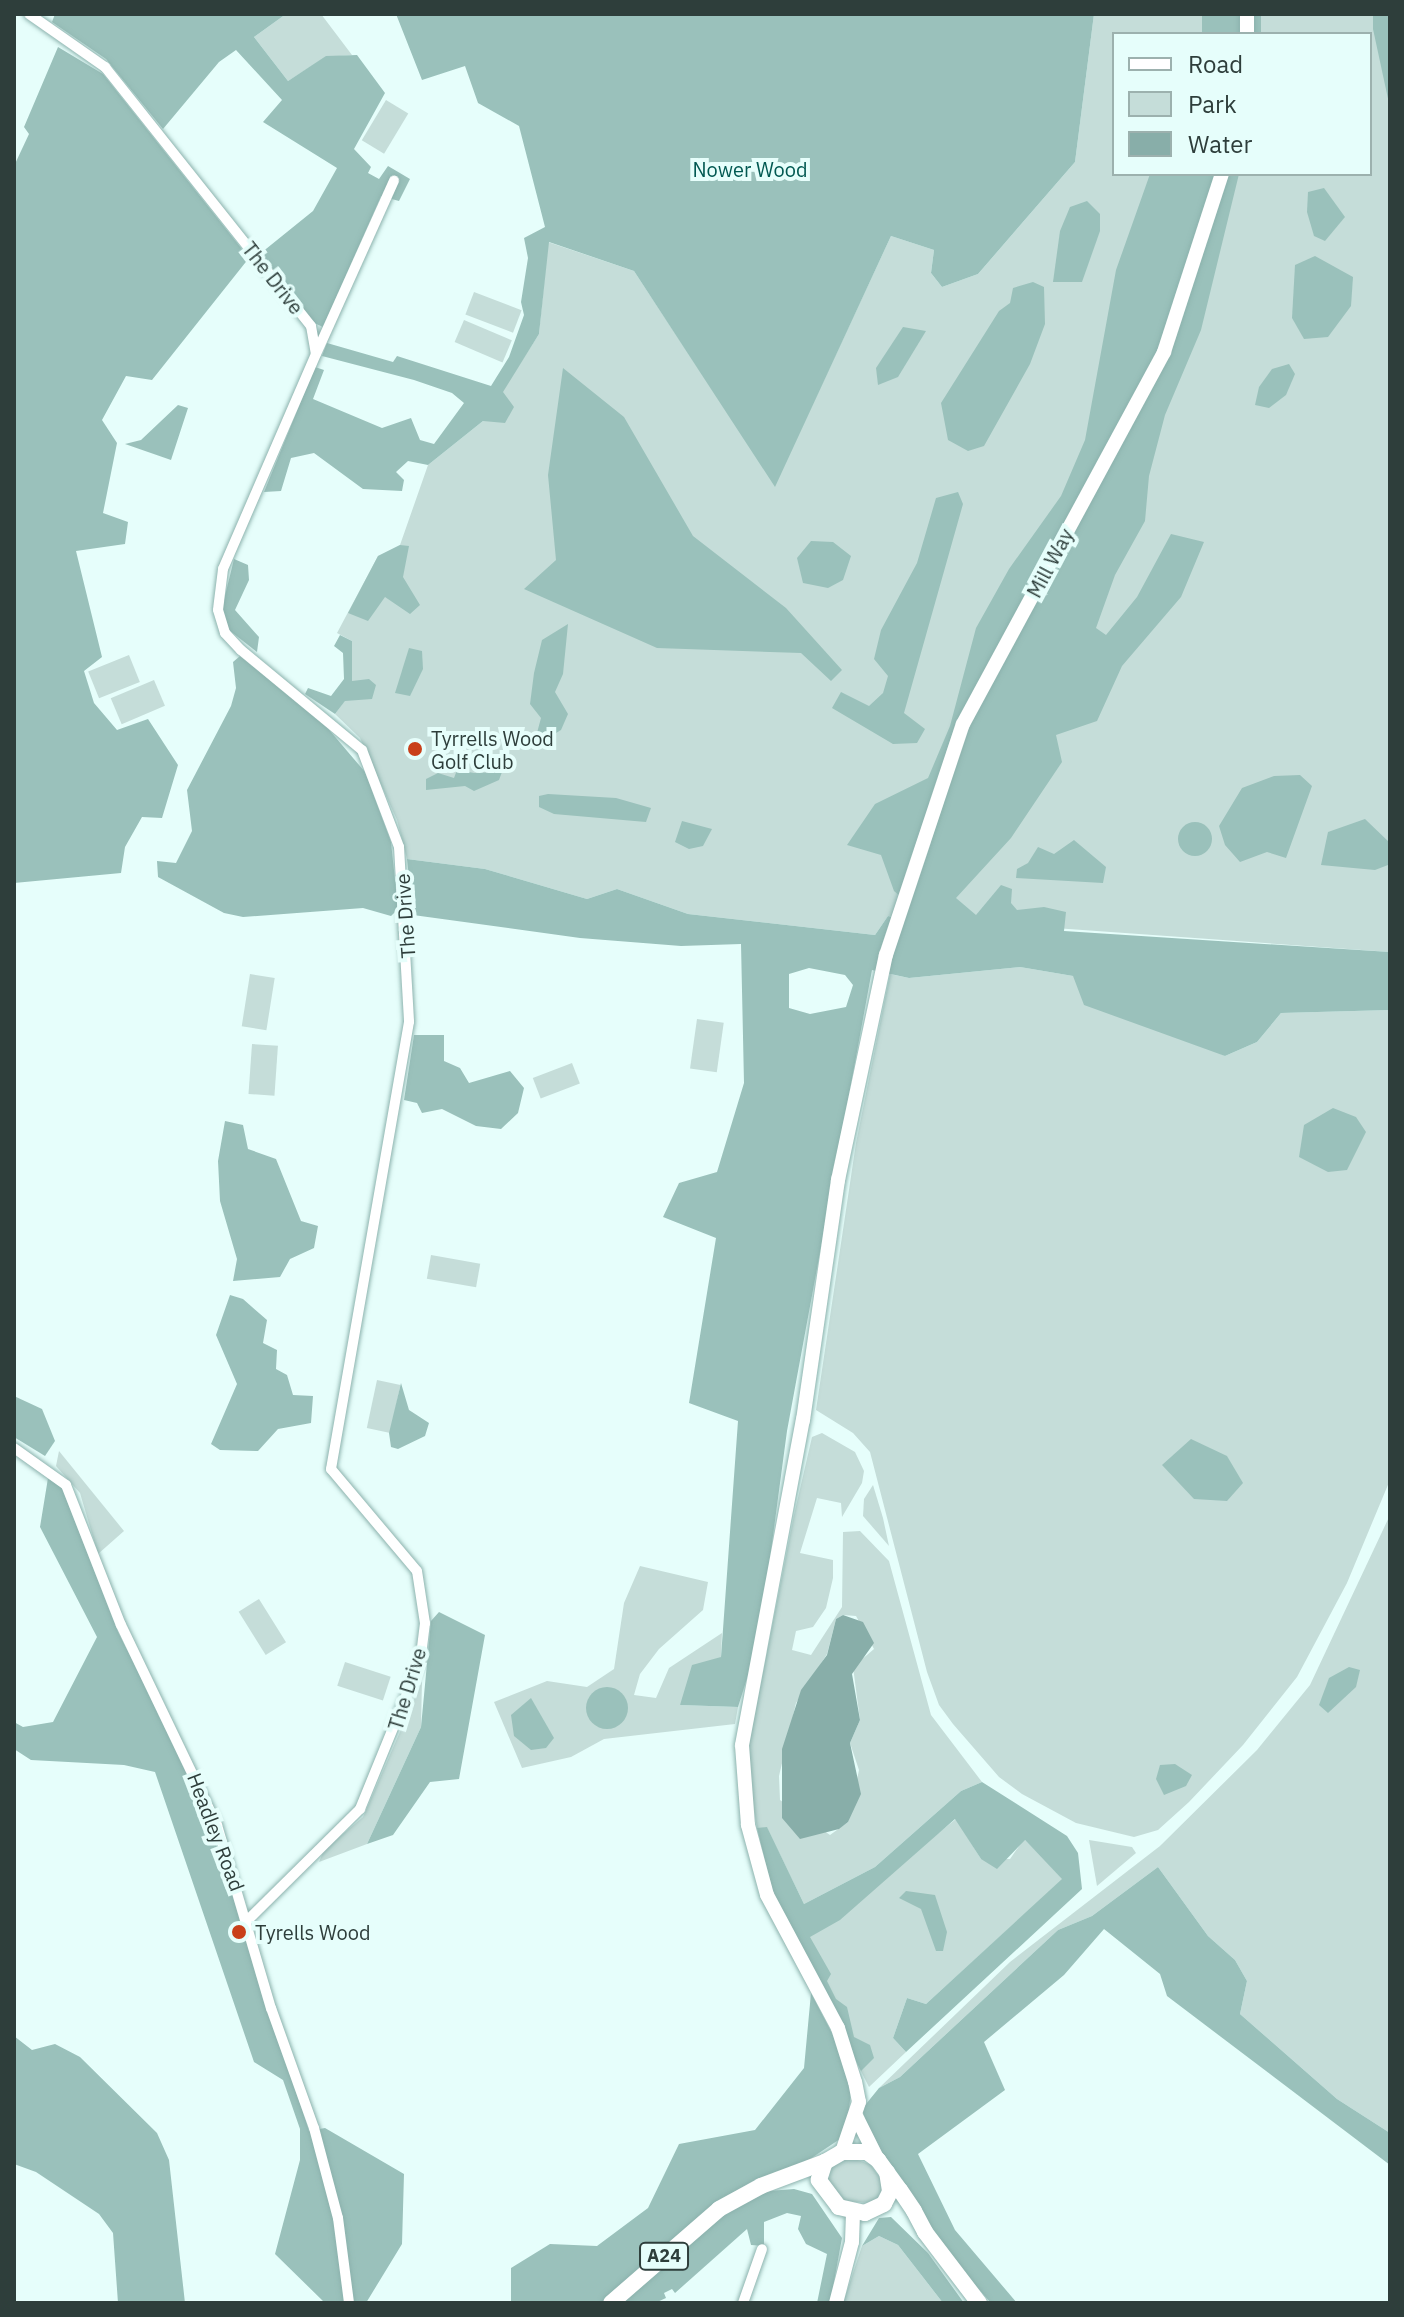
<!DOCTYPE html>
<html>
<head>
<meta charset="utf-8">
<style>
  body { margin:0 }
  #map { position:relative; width:1404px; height:2317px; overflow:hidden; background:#e6fefb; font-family:"IBM Plex Sans",sans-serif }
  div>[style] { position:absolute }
  .green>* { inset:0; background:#c5ddd9; transform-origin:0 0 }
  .forest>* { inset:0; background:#9ac1bb; transform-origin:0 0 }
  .round { border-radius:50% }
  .water>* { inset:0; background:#88aea9 }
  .roads { filter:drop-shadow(0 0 2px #8cb2ad) drop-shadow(0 0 2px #8cb2ad) }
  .minor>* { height:10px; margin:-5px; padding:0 5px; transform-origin:5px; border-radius:5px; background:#fff }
  .secondary>* { height:14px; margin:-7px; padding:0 7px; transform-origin:7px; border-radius:7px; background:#fff }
  .trunk>* { height:16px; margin:-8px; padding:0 8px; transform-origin:8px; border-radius:8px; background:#fff }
  .dots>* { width:22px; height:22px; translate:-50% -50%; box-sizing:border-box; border:4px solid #e6fefb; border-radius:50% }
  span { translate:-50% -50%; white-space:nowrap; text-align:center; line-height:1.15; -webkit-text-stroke:8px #e6fefb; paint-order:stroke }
  .shield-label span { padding:2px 6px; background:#e6fefb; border:2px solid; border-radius:6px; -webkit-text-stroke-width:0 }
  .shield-label { font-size:18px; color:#2e3e3b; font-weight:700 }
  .park-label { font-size:20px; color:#025952 }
  .street-label { font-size:20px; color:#2e3e3b }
  .poi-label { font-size:20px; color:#2e3e3b }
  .left { translate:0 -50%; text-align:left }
  .frame { position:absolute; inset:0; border:16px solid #2e3e3b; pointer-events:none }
  .legend { position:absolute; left:1112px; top:32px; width:260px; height:144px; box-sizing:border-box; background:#e6fefb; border:2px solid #9cb1ae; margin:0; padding:10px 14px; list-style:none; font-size:24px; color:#2e3e3b }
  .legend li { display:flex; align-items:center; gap:16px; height:40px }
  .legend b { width:40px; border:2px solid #9cb1ae }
</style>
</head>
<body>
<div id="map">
  <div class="green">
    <div style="clip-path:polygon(286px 14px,321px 14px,352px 55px,326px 57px,288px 81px,254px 37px)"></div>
    <div style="clip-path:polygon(evenodd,1094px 14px,1390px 14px,1390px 952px,888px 916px,875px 935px,688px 914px,617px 889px,587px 899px,485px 869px,407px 859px,397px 820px,360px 738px,335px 714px,352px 691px,352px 641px,337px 633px,378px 556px,400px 545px,428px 465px,483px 421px,539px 334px,548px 242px,634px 271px,775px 485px,891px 236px,934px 250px,931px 273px,942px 287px,978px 274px,1075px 162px,1094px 14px,1114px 34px,1370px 34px,1370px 174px,1114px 174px,1114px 34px)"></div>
    <div style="left:386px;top:100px;width:26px;height:47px;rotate:31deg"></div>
    <div style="left:474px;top:292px;width:51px;height:24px;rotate:21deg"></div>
    <div style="left:464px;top:320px;width:52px;height:24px;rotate:23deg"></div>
    <div style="left:129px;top:655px;width:29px;height:44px;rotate:68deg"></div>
    <div style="left:154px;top:680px;width:28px;height:47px;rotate:67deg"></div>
    <div style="clip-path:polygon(1020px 967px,1073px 976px,1225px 1056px,1257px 1042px,1281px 1013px,1390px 1010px,1390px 1480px,1347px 1583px,1297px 1677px,1243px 1745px,1189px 1802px,1158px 1830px,1134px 1837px,1076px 1823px,1022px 1794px,999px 1777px,953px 1724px,939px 1705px,927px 1672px,870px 1452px,853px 1433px,816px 1410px,856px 1143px,890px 974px,909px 978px)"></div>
    <div style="left:250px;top:974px;width:25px;height:53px;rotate:9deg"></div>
    <div style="left:697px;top:1019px;width:27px;height:50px;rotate:8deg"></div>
    <div style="left:252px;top:1044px;width:26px;height:50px;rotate:4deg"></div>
    <div style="left:572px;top:1063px;width:22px;height:42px;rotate:69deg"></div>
    <div style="left:431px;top:1255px;width:50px;height:24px;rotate:10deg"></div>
    <div style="left:377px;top:1380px;width:24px;height:49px;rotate:12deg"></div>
    <div style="clip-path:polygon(evenodd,822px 1433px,855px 1452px,864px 1471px,862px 1483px,842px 1517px,841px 1503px,817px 1498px,800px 1553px,833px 1560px,833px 1578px,826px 1608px,813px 1627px,796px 1631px,792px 1650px,811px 1655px,842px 1607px,843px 1532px,860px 1531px,889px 1561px,931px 1715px,982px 1782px,961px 1791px,875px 1867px,804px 1904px,767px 1828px,757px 1828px,746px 1759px,794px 1515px,812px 1437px,822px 1433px,843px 1615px,856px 1616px,874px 1649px,853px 1667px,860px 1720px,850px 1743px,859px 1770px,848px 1822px,830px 1835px,780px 1800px,779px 1776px,796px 1703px,827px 1654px,836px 1619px,843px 1615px)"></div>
    <div style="clip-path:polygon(59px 1451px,124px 1531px,98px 1554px,80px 1493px,56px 1466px)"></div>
    <div style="clip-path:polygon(873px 1485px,883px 1518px,889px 1546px,863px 1516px,864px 1499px)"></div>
    <div style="clip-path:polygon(1390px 1515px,1390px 2133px,1337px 2099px,1240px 2014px,1247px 1981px,1235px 1960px,1208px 1936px,1158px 1867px,1092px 1916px,1058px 1930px,900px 2077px,879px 2088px,1010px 1962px,1160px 1846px,1257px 1750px,1310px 1685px)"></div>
    <div style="clip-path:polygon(640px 1566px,708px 1582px,703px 1610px,659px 1649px,640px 1674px,634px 1695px,656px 1698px,669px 1668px,722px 1633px,721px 1657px,680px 1705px,738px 1707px,735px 1724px,604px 1739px,571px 1757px,522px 1768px,494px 1702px,547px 1681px,587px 1687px,614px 1669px,624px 1603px)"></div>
    <div style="left:259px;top:1599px;width:51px;height:24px;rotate:58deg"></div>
    <div style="left:345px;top:1662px;width:48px;height:25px;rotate:18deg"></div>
    <div style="clip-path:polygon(422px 1681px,421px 1727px,367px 1844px,319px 1862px,324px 1850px,363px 1817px)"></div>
    <div style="clip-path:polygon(956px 1819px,981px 1859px,1010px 1859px,1024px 1839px,1063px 1879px,926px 2004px,907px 1998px,893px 2038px,906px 2052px,869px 2087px,797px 1945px)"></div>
    <div style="clip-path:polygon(1089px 1840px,1132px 1847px,1136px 1853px,1097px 1886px)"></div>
    <div style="clip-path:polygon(848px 2157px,870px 2164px,884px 2183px,881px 2195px,870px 2203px,843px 2201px,826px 2179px,826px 2170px)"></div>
    <div style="clip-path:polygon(879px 2236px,898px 2245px,943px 2303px,843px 2303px,862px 2246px)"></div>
  </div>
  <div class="forest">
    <div style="clip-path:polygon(55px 14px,286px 14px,254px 37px,288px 81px,326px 56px,357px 55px,385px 93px,354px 149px,371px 167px,368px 173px,379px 179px,388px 166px,410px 179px,399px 201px,381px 196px,323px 327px,312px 322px,261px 253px,313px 211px,337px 168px,263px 122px,282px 100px,236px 50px,219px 62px,163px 129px,106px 59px,52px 22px)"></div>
    <div style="clip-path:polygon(396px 14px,1094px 14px,1075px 162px,978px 274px,942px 287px,931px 273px,934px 250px,891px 236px,775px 487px,634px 271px,549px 242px,539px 334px,503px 392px,514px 407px,505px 423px,483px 421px,428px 465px,408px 461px,396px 472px,404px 480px,402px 491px,363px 489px,314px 453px,291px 458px,281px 491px,264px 492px,315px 367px,324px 370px,313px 399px,382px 428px,411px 418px,420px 440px,434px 444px,464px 403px,452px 393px,414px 380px,322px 356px,327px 343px,393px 362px,397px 356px,491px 386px,509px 357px,524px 315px,521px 302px,528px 258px,524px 238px,545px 227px,519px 126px,478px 103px,465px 66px,422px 80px)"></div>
    <div style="left:1202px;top:14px;width:59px;height:20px"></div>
    <div style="clip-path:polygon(1373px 14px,1390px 14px,1390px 108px,1373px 29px)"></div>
    <div style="clip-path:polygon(58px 47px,103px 74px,249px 258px,152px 380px,126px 376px,102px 420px,117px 443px,103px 513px,128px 522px,125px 544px,76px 551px,102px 657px,84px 671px,94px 703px,117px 730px,148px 719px,178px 765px,162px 818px,142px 817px,125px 847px,121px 873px,14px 883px,14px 166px,29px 134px,24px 127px)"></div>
    <div style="clip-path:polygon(evenodd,1150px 174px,1239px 174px,1201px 330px,1165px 415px,1149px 476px,1145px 521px,1115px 575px,1096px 628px,1106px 635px,1137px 597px,1171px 534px,1204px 542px,1181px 597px,1122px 666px,1097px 721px,1056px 735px,1062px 762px,1011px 838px,956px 898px,976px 915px,1001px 885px,1012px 889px,1011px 903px,1017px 910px,1044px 907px,1066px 912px,1064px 931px,1390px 952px,1390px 1010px,1281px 1013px,1257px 1042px,1225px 1056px,1084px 1005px,1073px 976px,1020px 967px,909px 978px,872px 970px,787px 1431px,759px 1640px,738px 1707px,680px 1705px,692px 1665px,721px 1657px,738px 1421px,689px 1403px,716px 1238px,663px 1217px,679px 1183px,717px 1172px,744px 1083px,741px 944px,681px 946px,580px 938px,413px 915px,407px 859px,485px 869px,587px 899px,617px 889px,688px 914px,875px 935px,888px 916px,903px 920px,908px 903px,894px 891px,881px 855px,847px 845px,875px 804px,928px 778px,950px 726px,976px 628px,1009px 569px,1061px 496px,1085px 440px,1116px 270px,1150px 174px,809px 968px,845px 975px,853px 985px,846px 1007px,810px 1014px,789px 1008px,789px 974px,809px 968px)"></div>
    <div style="clip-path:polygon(1324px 188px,1345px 217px,1325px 241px,1314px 236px,1307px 212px,1308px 192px)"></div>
    <div style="clip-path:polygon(1087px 201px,1100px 214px,1100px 231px,1082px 282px,1053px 282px,1060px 231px,1070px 207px)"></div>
    <div style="clip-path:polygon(1315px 256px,1353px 277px,1351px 306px,1328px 337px,1304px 339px,1292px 318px,1295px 265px)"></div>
    <div style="clip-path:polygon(1033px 282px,1044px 287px,1045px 324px,1030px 364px,984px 446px,968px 451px,948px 440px,941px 403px,999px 311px,1010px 303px,1013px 288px)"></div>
    <div style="clip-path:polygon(903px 327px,926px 331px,898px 377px,878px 385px,876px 368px)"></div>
    <div style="clip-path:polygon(1289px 364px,1295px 374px,1286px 395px,1269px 408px,1255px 405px,1259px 387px,1272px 369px)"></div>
    <div style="clip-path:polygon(563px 368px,624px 417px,693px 536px,786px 608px,842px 670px,831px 681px,801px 653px,657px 648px,524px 589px,556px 560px,548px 475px)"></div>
    <div style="clip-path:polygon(178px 405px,188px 408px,171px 460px,125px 444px,141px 440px)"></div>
    <div style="clip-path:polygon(958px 492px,963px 504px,904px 713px,925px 729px,917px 743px,893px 744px,832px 708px,841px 692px,869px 706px,883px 693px,888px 676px,874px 659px,881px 630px,917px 563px,936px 498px)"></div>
    <div style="clip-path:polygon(811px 541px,833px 542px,851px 556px,843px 580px,828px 588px,803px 583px,797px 558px)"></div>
    <div style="clip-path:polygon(400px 545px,409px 546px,403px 577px,420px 605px,410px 614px,385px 597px,368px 621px,348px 613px,378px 556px)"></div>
    <div style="clip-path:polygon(234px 559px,248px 565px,249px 580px,235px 610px,259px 637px,257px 652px,229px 630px,222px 608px)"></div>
    <div style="clip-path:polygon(568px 624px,563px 674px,555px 692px,568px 714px,561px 730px,551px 736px,552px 746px,539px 748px,534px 744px,541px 718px,530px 704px,534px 673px,542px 640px)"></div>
    <div style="clip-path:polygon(340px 635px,352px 641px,352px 681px,369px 679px,376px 685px,372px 699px,345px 701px,335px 714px,305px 694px,308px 688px,331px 696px,344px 679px,343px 653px,334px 646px)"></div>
    <div style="clip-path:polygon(409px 648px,422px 651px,423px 669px,410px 696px,395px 693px)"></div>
    <div style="clip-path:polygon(240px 656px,325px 725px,365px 772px,391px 842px,398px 909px,391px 916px,363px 908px,243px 917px,224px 913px,158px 877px,157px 861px,176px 863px,192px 831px,187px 790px,231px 706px,236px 688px,233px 662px)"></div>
    <div style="clip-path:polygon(457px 770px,474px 773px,502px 772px,499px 780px,474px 791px,465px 786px,426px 790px,426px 779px,438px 773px,454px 778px)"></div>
    <div style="clip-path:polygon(1300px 775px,1312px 786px,1286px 858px,1267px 852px,1240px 862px,1225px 845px,1219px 826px,1242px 788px,1274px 776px)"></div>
    <div style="clip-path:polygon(548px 794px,616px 798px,651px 808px,646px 822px,554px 814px,539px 807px,539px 796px)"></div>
    <div style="clip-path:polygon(1365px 819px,1390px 843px,1388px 865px,1375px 870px,1321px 865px,1328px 832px)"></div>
    <div style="clip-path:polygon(682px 821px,712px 829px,703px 846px,689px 849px,675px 842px)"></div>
    <div class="round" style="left:1178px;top:822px;width:34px;height:34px"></div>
    <div style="clip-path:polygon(1074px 840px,1106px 867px,1103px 883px,1016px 878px,1017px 869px,1028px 863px,1038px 847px,1054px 854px)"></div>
    <div style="clip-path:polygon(414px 1035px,444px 1035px,444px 1061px,460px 1068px,469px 1083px,510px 1071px,524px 1088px,518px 1113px,501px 1129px,476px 1126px,442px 1109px,422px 1113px,417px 1103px,404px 1100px)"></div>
    <div style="clip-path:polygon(1333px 1108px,1356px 1117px,1366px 1132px,1347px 1170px,1328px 1172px,1299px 1157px,1304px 1125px)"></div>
    <div style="clip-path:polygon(225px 1121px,243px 1125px,248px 1149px,276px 1159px,301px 1221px,318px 1226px,314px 1248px,290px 1259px,280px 1277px,233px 1281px,237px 1259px,220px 1201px,218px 1161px)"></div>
    <div style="clip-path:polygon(230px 1295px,243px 1299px,267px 1320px,263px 1343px,277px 1350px,276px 1369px,287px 1375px,293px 1395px,313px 1396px,311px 1423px,278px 1429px,258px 1451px,220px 1450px,211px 1444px,237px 1384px,216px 1335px)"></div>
    <div style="clip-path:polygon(401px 1383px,409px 1410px,429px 1423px,425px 1436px,398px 1449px,391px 1447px,389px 1433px)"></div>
    <div style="clip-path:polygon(14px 1396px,42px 1409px,55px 1441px,45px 1456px,14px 1437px)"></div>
    <div style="clip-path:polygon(1191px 1439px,1227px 1456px,1243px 1483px,1227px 1501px,1194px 1499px,1162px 1465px)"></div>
    <div style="clip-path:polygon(48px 1478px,62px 1488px,118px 1632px,181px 1756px,215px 1841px,309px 2131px,325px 2128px,404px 2174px,402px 2244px,366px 2303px,325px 2303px,275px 2254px,300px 2160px,300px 2129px,283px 2080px,254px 2062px,155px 1772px,124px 1765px,31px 1760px,14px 1749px,14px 1722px,23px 1727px,53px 1722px,97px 1637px,40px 1527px)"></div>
    <div style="clip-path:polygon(439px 1612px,485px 1635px,459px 1779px,430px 1782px,393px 1835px,367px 1844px,421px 1727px,431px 1621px)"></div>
    <div style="clip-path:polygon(1349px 1667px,1360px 1670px,1356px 1687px,1328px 1713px,1319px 1705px,1329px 1678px)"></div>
    <div class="round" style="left:586px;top:1687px;width:42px;height:42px"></div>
    <div style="clip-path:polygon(531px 1698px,554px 1738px,546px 1748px,531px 1750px,514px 1736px,511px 1715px)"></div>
    <div style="clip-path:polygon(1175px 1764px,1192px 1775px,1186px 1786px,1164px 1795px,1156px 1779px,1160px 1765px)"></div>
    <div style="clip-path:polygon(982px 1782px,1067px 1836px,1078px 1853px,1082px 1889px,906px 2052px,893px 2038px,907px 1998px,926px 2004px,1062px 1879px,1025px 1840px,997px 1869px,981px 1859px,955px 1819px,840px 1920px,810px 1937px,831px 1974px,827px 1981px,836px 1999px,847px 2007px,854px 2037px,870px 2045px,874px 2058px,861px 2071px,773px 1893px,757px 1828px,767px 1827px,804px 1904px,875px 1867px,961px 1791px)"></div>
    <div style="clip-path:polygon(1158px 1867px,1208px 1936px,1235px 1960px,1247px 1981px,1240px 2014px,1337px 2099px,1390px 2133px,1390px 2165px,1167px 1996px,1160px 1974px,1104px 1929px,1064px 1975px,984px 2042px,1005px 2090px,918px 2154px,955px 2230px,1017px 2303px,991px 2303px,954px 2261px,869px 2132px,862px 2109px,879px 2088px,900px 2077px,1058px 1930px,1092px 1916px)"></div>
    <div style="clip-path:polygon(906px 1891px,935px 1895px,947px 1932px,943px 1951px,936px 1951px,921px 1909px,899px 1898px)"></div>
    <div style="clip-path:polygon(811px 1993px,837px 2043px,851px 2092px,846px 2135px,804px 2163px,753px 2181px,714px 2204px,604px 2303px,511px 2303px,511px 2268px,550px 2244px,597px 2246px,648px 2208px,679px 2144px,755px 2130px,804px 2068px)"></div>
    <div style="clip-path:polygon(14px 2036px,32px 2050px,55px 2044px,80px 2057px,157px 2133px,169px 2160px,185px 2303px,118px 2303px,113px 2233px,99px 2214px,36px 2172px,14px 2164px)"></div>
    <div style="clip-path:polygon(794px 2189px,812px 2194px,842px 2238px,830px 2303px,817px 2303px,827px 2254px,806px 2244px,798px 2229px,801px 2216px,787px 2213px,764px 2222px,764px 2246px,751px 2245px,747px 2229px,675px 2293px,672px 2289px,664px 2293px,666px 2298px,655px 2303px,622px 2303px,718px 2217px,769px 2191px)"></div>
    <div style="clip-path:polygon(891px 2217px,928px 2253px,964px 2303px,943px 2303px,898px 2245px,879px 2236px,862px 2246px,879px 2218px)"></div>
  </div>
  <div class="water">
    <div style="clip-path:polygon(843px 1615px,863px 1622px,874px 1643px,852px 1674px,860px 1720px,850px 1743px,861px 1794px,848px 1822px,839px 1829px,800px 1839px,782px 1818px,782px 1749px,801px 1690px,827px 1655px,836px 1619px)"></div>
  </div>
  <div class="roads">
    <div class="minor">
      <div style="left:29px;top:14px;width:93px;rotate:34.9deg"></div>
      <div style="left:105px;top:67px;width:331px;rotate:51.5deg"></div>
      <div style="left:311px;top:326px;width:28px;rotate:80deg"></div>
      <div style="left:316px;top:354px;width:234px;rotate:113.4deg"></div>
      <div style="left:223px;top:569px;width:41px;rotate:97deg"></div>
      <div style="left:218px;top:610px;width:24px;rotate:73deg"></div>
      <div style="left:225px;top:633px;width:23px;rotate:47deg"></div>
      <div style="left:241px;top:650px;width:157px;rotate:39.6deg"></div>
      <div style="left:362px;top:750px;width:104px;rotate:69.1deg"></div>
      <div style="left:399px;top:847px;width:175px;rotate:86.7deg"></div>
      <div style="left:409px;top:1022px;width:454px;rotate:99.9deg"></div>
      <div style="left:331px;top:1469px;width:133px;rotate:49.9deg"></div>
      <div style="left:417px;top:1571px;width:53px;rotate:81.3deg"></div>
      <div style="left:425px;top:1623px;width:39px;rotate:97deg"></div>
      <div style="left:420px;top:1662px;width:159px;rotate:112.2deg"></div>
      <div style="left:360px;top:1809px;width:159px;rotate:135.3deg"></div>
      <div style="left:317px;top:352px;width:188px;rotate:-65.8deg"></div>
      <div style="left:14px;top:1448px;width:64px;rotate:35.4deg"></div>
      <div style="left:66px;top:1485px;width:150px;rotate:68.6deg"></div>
      <div style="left:121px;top:1625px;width:222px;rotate:64.4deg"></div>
      <div style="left:217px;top:1825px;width:191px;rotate:73.6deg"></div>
      <div style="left:271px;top:2008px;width:127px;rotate:70.3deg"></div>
      <div style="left:314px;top:2128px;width:93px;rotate:75.1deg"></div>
      <div style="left:338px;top:2218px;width:86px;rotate:82.6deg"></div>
      <div style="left:743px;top:2303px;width:57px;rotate:-70.6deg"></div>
    </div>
    <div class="secondary">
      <div style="left:1247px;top:14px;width:20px;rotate:90deg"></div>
      <div style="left:856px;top:2116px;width:49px;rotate:63.4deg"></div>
      <div style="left:842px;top:2152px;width:53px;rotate:-71.2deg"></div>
      <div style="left:859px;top:2102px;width:20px;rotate:-101deg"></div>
      <div style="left:855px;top:2082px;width:57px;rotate:-107.5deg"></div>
      <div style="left:838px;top:2028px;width:151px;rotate:-118.1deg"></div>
      <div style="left:767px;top:1895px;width:73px;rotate:-105.2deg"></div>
      <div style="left:748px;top:1825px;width:80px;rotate:-94.3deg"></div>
      <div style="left:742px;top:1745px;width:331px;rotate:-79.4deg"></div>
      <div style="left:803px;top:1420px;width:243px;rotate:-81.7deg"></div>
      <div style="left:838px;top:1180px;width:230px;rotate:-78deg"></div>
      <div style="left:886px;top:955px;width:243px;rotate:-71.6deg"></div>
      <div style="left:963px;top:724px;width:423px;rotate:-61.6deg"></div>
      <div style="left:1164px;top:352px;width:187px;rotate:-72deg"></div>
      <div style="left:836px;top:2303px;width:63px;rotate:-75.3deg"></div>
      <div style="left:852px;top:2242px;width:29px;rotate:-88deg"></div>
    </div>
    <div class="trunk">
      <div style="left:887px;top:2172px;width:20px;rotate:81deg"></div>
      <div style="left:890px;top:2192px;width:13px;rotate:117deg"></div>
      <div style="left:884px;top:2204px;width:21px;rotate:155deg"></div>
      <div style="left:865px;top:2213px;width:27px;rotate:-167deg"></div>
      <div style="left:839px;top:2207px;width:34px;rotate:-127deg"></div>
      <div style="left:819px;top:2180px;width:19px;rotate:-72deg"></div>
      <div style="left:825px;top:2162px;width:20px;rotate:-30deg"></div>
      <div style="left:842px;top:2152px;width:25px"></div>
      <div style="left:867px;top:2152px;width:14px;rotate:36deg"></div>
      <div style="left:878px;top:2160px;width:37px;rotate:54deg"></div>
      <div style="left:900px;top:2190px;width:25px;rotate:56deg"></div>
      <div style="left:914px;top:2211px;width:24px;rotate:62deg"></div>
      <div style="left:925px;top:2232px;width:89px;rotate:52.7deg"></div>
      <div style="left:611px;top:2303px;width:143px;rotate:-41deg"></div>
      <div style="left:719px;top:2209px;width:48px;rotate:-28.7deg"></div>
      <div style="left:761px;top:2186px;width:68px;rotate:-20.6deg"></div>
    </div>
  </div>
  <div class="dots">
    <div style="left:415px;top:749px;background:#c9401a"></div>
    <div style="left:239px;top:1932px;background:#c9401a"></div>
  </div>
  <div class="shield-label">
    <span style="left:664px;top:2256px">A24</span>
  </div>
  <div class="park-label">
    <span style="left:750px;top:169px">Nower Wood</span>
  </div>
  <div class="street-label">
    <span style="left:273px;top:278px;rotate:52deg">The Drive</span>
    <span style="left:1050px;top:563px;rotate:-62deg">Mill Way</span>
    <span style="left:405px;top:916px;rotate:-94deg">The Drive</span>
    <span style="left:407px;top:1689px;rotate:-73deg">The Drive</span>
    <span style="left:216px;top:1832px;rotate:69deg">Headley Road</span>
  </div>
  <div class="poi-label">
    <span class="left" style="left:431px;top:750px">Tyrrells Wood<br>Golf Club</span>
    <span class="left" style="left:255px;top:1932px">Tyrells Wood</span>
  </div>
  <div class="frame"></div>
  <ul class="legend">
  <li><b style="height:10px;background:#fff"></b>Road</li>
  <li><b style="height:22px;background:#c5ddd9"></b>Park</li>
  <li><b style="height:22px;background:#88aea9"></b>Water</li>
  </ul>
</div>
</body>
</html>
